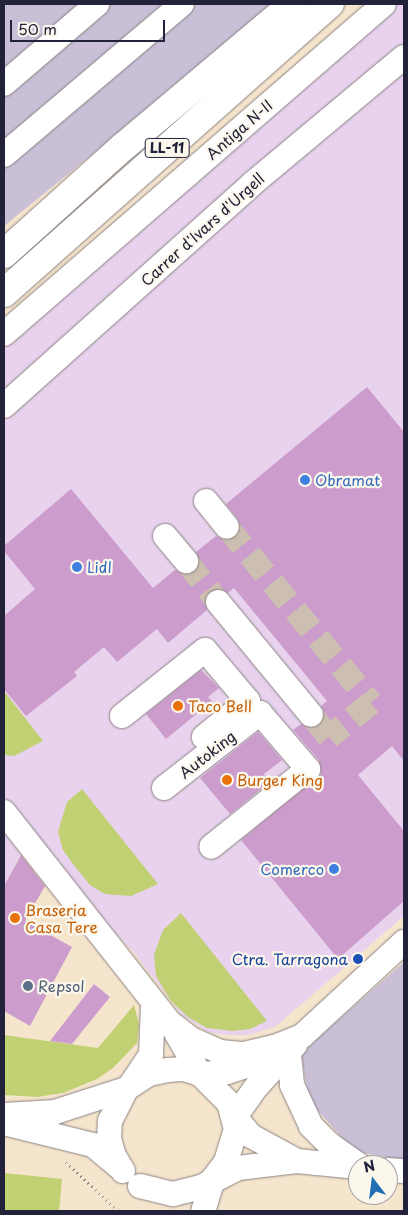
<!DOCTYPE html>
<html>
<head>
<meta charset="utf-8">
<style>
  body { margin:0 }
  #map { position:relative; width:408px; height:1215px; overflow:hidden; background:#f6e5cd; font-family:"Playpen Sans",sans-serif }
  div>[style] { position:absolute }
  .built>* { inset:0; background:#e8d2ee }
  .industrial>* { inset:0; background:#c9bfd7 }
  .green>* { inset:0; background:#c0d073 }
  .building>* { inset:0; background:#cc9dcc }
  .minor-tunnel>* { height:24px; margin-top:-12px; transform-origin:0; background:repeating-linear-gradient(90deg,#ccbeb0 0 24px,transparent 0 36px) }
  .path>* { height:3px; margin-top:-1.5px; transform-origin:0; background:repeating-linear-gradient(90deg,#8c8484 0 1px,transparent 0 5px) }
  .roads { filter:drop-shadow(0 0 1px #8c8484) drop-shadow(0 0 1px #8c8484) }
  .minor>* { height:24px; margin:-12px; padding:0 12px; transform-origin:12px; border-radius:12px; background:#fff }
  .highway>* { height:28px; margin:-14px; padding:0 14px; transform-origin:14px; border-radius:14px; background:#fff }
  .dots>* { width:14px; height:14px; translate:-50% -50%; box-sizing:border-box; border:2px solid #fbf7ec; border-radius:50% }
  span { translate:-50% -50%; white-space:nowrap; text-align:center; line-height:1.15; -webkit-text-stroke:4.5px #fbf7ec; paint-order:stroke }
  .shield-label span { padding:1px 4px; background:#fbf7ec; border:1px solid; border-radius:4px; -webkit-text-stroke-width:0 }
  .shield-label { font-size:14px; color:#22223b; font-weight:700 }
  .street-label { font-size:15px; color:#22223b }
  .shop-label { font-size:15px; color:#366cbe }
  .left { translate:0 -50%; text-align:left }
  .right { translate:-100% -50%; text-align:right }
  .food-label { font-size:15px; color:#c56008 }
  .transit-label { font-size:15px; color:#164399 }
  .service-label { font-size:15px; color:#4e5e75 }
  .frame { position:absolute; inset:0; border:5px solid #22223b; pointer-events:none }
  .north { position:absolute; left:348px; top:1155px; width:50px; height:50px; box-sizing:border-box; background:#fbf7ec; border:1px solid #a4a2a5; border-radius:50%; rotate:345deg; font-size:14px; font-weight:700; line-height:20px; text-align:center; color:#22223b }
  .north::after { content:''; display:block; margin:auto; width:18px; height:22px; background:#1f6fb2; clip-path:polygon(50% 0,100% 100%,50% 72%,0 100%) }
  .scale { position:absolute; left:10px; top:20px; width:155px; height:22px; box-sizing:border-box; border:2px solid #22223b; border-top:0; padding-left:6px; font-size:15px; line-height:18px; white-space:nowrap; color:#22223b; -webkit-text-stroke:4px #fbf7ec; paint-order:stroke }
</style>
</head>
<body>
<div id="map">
  <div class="built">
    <div style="clip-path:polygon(392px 4px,404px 4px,404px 916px,275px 1027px,248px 1035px,225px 1035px,208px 1032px,182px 1015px,135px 954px,4px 813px,4px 334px)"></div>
    <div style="clip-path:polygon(4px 831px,22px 852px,4px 886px)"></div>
  </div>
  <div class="industrial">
    <div style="clip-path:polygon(4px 4px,278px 4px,4px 226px)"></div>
    <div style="clip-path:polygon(404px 962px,404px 1161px,354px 1151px,309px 1101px,301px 1053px)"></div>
  </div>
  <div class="green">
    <div style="clip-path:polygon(4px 691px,43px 741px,14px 756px,4px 755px)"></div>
    <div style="clip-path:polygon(82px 789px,158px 884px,131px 896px,105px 894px,90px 885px,73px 864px,63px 850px,58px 832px,67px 802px)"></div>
    <div style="clip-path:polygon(181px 913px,267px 1021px,250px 1029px,233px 1031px,207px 1028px,188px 1017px,171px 1001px,156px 976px,154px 955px,163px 930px)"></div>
    <div style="clip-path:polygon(134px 1005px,139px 1024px,137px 1043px,113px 1068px,97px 1079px,63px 1093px,37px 1097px,4px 1095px,4px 1035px,98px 1048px)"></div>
    <div style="clip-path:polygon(4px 1173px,62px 1179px,59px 1211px,4px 1211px)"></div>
  </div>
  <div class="building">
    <div style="clip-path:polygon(367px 387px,404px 432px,404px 761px,392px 746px,358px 775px,404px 831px,404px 901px,338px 959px,241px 840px,321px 774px,319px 760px,293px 730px,301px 724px,313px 729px,320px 725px,325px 713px,321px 706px,327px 701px,234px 588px,228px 593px,216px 588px,205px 597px,207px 610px,168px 643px,157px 629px,117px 662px,104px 647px,74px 672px,77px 676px,26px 716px,4px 689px,4px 616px,35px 589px,4px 551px,4px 546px,71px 489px,153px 588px,175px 570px,189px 574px,199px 565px,196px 552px,216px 536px,229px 541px,240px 532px,238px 519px,226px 504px)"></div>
    <div style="clip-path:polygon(201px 670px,219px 688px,208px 697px,212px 701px,166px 739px,146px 714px)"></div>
    <div style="clip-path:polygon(258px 732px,282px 760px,264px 774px,267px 784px,230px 814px,200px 778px)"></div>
    <div style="clip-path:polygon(21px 855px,45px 886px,25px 921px,72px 947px,30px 1026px,4px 1011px,4px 886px)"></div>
    <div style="clip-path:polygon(94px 984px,110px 997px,72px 1044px,50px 1041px)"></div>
  </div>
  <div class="minor-tunnel">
    <div style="left:227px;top:527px;width:227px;rotate:50.7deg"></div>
    <div style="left:371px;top:703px;width:54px;rotate:141deg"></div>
    <div style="left:329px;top:737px;width:28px;rotate:-129deg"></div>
    <div style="left:186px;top:561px;width:52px;rotate:52deg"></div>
  </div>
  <div class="path">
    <div style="left:66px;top:1162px;width:71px;rotate:43.3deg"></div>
  </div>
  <div class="roads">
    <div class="minor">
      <div style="left:4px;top:84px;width:123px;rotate:-40.7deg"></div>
      <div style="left:4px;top:155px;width:233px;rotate:-40.3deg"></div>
      <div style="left:4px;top:334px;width:503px;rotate:-40.97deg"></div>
      <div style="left:4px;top:406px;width:333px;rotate:-41.8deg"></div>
      <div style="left:252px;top:184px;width:198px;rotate:-39.9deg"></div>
      <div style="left:206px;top:501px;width:33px;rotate:51deg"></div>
      <div style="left:165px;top:536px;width:33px;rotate:50deg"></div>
      <div style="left:218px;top:602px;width:146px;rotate:50.5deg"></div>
      <div style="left:122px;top:716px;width:106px;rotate:-38.5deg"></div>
      <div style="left:205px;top:650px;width:67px;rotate:49.9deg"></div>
      <div style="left:248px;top:701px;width:57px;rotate:140.7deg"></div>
      <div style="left:164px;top:788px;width:122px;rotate:-38deg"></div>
      <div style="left:260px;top:713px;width:74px;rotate:49.4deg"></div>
      <div style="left:308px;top:769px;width:124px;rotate:141.2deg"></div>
      <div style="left:4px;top:812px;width:270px;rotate:51.8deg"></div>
      <div style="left:171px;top:1024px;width:58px;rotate:59.9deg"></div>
      <div style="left:173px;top:1025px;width:23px;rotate:38deg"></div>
      <div style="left:191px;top:1039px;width:32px;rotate:24deg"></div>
      <div style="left:220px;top:1052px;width:24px;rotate:5deg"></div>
      <div style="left:244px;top:1054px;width:32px;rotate:-13deg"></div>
      <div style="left:275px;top:1047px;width:29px;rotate:-22deg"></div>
      <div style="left:302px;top:1036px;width:139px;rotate:-42.7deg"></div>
      <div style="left:289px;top:1055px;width:30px;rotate:84deg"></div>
      <div style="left:292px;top:1085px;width:45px;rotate:65.1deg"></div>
      <div style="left:311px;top:1126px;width:25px;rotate:45deg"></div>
      <div style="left:329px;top:1144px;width:37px;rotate:35deg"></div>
      <div style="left:200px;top:1074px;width:27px;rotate:-4deg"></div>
      <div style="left:227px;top:1072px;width:38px;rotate:-18deg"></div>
      <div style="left:132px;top:1083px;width:34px;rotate:-56deg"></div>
      <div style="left:151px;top:1055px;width:50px;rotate:-87.7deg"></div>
      <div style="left:4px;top:1115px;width:51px;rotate:-3.4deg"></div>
      <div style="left:55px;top:1112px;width:75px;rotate:-17.9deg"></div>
      <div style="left:235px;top:1117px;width:38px;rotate:-55deg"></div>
      <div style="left:257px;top:1086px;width:56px;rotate:-47.2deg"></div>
      <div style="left:235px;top:1117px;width:25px;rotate:50deg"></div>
      <div style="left:251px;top:1136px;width:52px;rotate:28.5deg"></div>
      <div style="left:4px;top:1123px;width:92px;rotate:13.9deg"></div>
      <div style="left:93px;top:1145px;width:34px;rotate:40deg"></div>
      <div style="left:388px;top:1170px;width:16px;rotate:4deg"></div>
      <div style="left:123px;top:1171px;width:17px;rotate:-121deg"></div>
      <div style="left:114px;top:1156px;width:18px;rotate:-106deg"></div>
      <div style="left:109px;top:1139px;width:18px;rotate:-87deg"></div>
      <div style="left:110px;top:1121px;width:36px;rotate:-63deg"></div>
      <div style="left:126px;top:1089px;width:27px;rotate:-33deg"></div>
      <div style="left:149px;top:1074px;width:19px;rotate:-12deg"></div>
      <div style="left:168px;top:1070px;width:16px;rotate:-4deg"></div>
      <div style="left:184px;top:1069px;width:17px;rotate:17deg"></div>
      <div style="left:200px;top:1074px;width:41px;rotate:45deg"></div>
      <div style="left:229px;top:1103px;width:27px;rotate:75deg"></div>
      <div style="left:236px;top:1129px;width:34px;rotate:107deg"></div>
      <div style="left:226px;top:1162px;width:21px;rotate:127deg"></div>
      <div style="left:213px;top:1179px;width:34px;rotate:107deg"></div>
      <div style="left:140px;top:1186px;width:34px;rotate:14deg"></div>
      <div style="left:173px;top:1194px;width:29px;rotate:-14deg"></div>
      <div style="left:201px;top:1187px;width:42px;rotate:-27.2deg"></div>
      <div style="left:238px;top:1168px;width:59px;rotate:-6.8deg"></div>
      <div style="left:297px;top:1161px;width:61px;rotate:5.6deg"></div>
    </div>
    <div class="highway">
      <div style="left:4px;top:254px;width:160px;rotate:-42deg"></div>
      <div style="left:123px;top:147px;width:222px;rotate:-40.1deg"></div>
      <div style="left:4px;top:293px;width:436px;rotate:-41.6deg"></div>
    </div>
  </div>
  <div class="dots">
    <div style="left:305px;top:480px;background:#3f7fe0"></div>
    <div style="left:77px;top:567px;background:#3f7fe0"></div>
    <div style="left:178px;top:706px;background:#e8710a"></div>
    <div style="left:227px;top:780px;background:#e8710a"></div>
    <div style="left:334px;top:869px;background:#3f7fe0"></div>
    <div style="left:15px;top:918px;background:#e8710a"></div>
    <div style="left:358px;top:959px;background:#1a4fb4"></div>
    <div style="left:28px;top:986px;background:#5c6f8a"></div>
  </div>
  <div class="shield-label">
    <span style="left:167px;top:148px">LL-11</span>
  </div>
  <div class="street-label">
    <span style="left:239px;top:129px;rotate:-41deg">Antiga N-II</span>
    <span style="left:202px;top:229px;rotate:-42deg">Carrer d'Ivars d'Urgell</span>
    <span style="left:207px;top:754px;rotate:-38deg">Autoking</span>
  </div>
  <div class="shop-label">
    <span class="left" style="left:315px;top:480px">Obramat</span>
    <span class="left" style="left:87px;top:567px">Lidl</span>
    <span class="right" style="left:324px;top:869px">Comerco</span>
  </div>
  <div class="food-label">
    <span class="left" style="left:188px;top:706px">Taco Bell</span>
    <span class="left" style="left:237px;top:780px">Burger King</span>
    <span class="left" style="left:25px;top:918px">Braseria<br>Casa Tere</span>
  </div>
  <div class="transit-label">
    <span class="right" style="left:348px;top:959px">Ctra. Tarragona</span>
  </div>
  <div class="service-label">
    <span class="left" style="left:38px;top:986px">Repsol</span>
  </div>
  <div class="frame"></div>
  <div class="north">N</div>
  <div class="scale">50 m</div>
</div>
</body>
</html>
